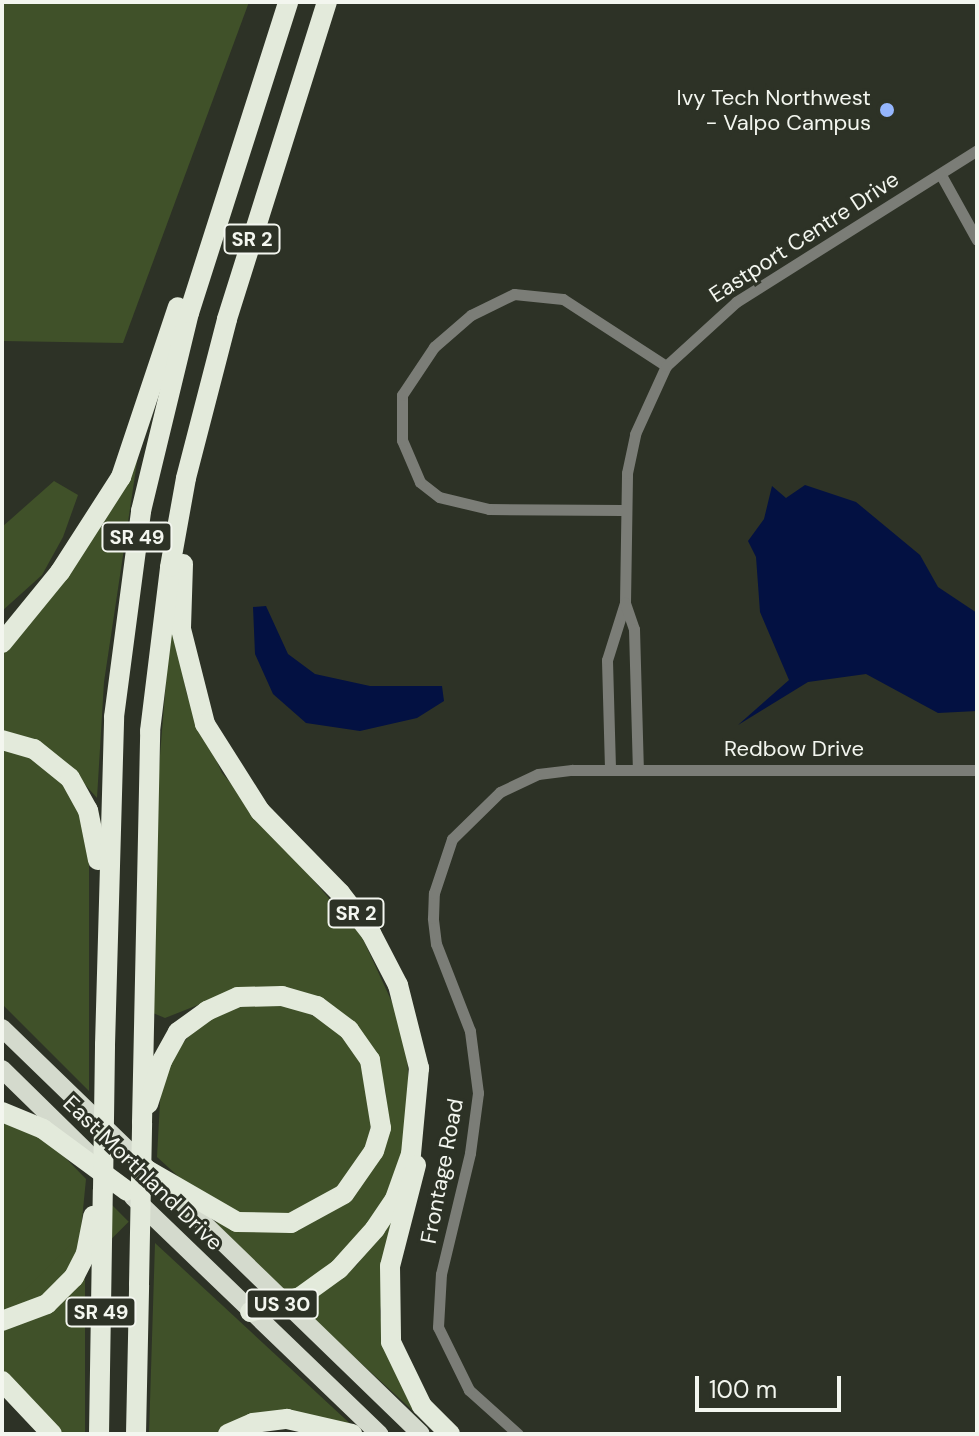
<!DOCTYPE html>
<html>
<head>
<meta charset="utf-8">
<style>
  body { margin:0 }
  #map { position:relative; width:979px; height:1436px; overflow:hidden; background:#2d3226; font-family:"DM Sans",sans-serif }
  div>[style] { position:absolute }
  .green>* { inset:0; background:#405129; transform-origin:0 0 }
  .water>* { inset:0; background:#031142 }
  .minor>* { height:11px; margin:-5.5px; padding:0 5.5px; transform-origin:5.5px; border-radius:5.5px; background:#7b7d77 }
  .trunk>* { height:18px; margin:-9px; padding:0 9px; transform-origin:9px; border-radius:9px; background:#d4dacd }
  .motorway>* { height:20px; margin:-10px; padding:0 10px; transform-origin:10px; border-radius:10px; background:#e3eadb }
  .motorway-bridge>* { height:20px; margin:-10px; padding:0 10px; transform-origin:10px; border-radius:10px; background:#e3eadb }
  .dots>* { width:22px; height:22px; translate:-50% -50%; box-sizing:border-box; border:4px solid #2d3226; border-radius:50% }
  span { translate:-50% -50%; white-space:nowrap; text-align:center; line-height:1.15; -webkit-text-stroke:6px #2d3226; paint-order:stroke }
  .shield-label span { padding:2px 6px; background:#2d3226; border:2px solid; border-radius:6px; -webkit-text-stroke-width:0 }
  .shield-label { font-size:20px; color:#f3f6ef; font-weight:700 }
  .poi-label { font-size:22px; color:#f3f6ef }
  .right { translate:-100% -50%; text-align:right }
  .street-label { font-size:22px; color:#f3f6ef }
  .frame { position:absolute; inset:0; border:4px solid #f3f6ef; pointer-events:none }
  .scale { position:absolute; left:695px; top:1376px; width:146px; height:36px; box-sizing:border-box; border:4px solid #f3f6ef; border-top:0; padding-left:10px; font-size:24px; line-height:28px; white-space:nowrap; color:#f3f6ef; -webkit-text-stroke:6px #2d3226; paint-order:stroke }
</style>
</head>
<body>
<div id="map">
  <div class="green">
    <div style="clip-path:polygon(2px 2px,249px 2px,123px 343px,2px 341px)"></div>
    <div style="clip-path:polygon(140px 442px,104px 682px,97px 798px,72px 770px,2px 735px,2px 649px)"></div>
    <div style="clip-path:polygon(54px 481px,78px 495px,63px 537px,42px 575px,2px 611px,2px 527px)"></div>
    <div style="clip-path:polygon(171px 619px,187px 695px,222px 773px,362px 937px,397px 1013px,407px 1050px,410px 1123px,388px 1199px,347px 1254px,288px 1294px,215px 1222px,242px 1229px,353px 1195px,379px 1152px,387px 1121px,386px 1093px,379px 1066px,330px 1007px,213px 999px,165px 1018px,153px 1013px,157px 793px)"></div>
    <div style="clip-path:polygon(2px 747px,24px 752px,75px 794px,89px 843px,89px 1091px,2px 1004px)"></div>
    <div style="clip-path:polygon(263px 1003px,298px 1008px,329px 1024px,354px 1049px,369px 1081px,373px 1115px,366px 1149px,350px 1177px,326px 1200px,297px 1213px,232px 1213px,203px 1199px,157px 1157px,161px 1084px,175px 1052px,198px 1026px,229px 1009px)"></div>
    <div style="clip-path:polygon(2px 1121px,46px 1138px,86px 1179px,79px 1250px,64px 1278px,41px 1299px,2px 1312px)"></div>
    <div style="clip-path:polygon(402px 1197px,380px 1311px,383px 1337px,423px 1420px,315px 1321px,309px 1307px,311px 1299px,357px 1265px)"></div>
    <div style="left:111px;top:1204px;width:25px;height:230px;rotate:45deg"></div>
    <div style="clip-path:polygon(155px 1243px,357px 1430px,240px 1423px,214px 1434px,149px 1434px)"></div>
    <div style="clip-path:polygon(85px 1271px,85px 1434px,59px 1434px,2px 1374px,2px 1328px)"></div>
  </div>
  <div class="water">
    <div style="clip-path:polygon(805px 485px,856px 502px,920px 555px,938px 587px,977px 613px,977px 711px,938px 713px,866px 674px,808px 682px,738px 725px,789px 680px,760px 612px,756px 557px,748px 541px,764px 519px,772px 486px,786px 498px)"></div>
    <div style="clip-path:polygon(266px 606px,288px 654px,315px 674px,370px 686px,442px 686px,444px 701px,417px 718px,360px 731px,306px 723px,273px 694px,255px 654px,253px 607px)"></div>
  </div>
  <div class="minor">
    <div style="left:941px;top:175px;width:74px;rotate:61deg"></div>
    <div style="left:622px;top:510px;width:133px;rotate:-179.6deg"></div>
    <div style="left:489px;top:509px;width:51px;rotate:-166.5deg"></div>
    <div style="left:439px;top:497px;width:24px;rotate:-142deg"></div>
    <div style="left:420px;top:482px;width:46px;rotate:-113.2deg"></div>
    <div style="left:402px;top:440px;width:45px;rotate:-90deg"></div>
    <div style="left:402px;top:395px;width:58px;rotate:-56.3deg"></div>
    <div style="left:434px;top:347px;width:49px;rotate:-40.9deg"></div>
    <div style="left:471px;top:315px;width:48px;rotate:-26deg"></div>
    <div style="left:514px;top:294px;width:49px;rotate:5.8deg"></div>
    <div style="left:563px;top:299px;width:123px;rotate:33deg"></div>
    <div style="left:625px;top:603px;width:130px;rotate:-89.1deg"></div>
    <div style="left:627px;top:473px;width:40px;rotate:-78deg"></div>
    <div style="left:635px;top:434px;width:75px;rotate:-65.5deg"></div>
    <div style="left:666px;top:366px;width:95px;rotate:-42.4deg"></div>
    <div style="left:736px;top:302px;width:285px;rotate:-32.2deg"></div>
    <div style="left:610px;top:768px;width:108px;rotate:-91.6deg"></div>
    <div style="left:607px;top:660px;width:60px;rotate:-72.5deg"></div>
    <div style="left:625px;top:603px;width:28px;rotate:71deg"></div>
    <div style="left:634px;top:629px;width:140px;rotate:88.4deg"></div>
    <div style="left:518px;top:1434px;width:66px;rotate:-138.1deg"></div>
    <div style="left:469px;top:1390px;width:70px;rotate:-116.2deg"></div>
    <div style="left:438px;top:1327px;width:53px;rotate:-86.8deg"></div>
    <div style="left:441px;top:1274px;width:124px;rotate:-76.5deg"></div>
    <div style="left:470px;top:1153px;width:61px;rotate:-82.4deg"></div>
    <div style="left:478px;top:1093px;width:63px;rotate:-97.4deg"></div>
    <div style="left:470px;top:1031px;width:93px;rotate:-111.3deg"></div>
    <div style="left:436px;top:944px;width:26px;rotate:-97deg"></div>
    <div style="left:433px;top:918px;width:25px;rotate:-88deg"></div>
    <div style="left:434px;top:893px;width:57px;rotate:-71.6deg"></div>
    <div style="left:452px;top:839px;width:67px;rotate:-44.4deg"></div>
    <div style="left:500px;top:792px;width:42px;rotate:-25.3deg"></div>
    <div style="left:538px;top:774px;width:34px;rotate:-7deg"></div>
    <div style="left:572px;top:770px;width:405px"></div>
  </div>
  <div class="trunk">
    <div style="left:2px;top:1028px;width:583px;rotate:44.1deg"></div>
    <div style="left:2px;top:1069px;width:126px;rotate:44.4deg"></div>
    <div style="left:133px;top:1197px;width:342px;rotate:43.9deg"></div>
  </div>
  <div class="motorway">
    <div style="left:183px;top:564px;width:65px;rotate:91.8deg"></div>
    <div style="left:181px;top:629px;width:98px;rotate:75.8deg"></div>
    <div style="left:205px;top:724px;width:103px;rotate:57.7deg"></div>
    <div style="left:260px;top:811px;width:115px;rotate:45.7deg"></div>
    <div style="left:340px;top:893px;width:51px;rotate:52.2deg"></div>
    <div style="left:371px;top:933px;width:59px;rotate:62.6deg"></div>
    <div style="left:398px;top:985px;width:86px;rotate:75.8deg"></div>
    <div style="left:419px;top:1068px;width:86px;rotate:95.3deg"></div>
    <div style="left:411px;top:1154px;width:48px;rotate:109.6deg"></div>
    <div style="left:395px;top:1199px;width:36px;rotate:124deg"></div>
    <div style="left:375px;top:1229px;width:54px;rotate:132deg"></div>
    <div style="left:339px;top:1269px;width:48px;rotate:144.3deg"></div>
    <div style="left:300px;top:1297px;width:52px;rotate:163.3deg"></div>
    <div style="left:2px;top:643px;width:92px;rotate:-50.8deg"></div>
    <div style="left:60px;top:572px;width:113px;rotate:-57.3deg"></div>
    <div style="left:121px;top:477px;width:179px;rotate:-71.5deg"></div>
    <div style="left:2px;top:740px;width:33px;rotate:16deg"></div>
    <div style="left:34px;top:749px;width:46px;rotate:38.9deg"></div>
    <div style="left:70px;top:778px;width:37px;rotate:61deg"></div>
    <div style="left:88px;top:810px;width:51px;rotate:78.7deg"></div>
    <div style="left:105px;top:1045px;width:328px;rotate:-88.4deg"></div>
    <div style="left:114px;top:717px;width:208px;rotate:-82.5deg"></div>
    <div style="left:141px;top:511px;width:204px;rotate:-76.4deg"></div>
    <div style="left:189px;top:313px;width:326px;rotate:-72.3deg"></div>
    <div style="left:2px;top:1112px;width:44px;rotate:22.5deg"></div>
    <div style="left:43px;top:1129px;width:104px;rotate:36.4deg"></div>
    <div style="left:142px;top:1123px;width:392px;rotate:-88.8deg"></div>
    <div style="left:150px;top:731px;width:165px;rotate:-83deg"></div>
    <div style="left:170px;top:567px;width:90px;rotate:-79.8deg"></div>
    <div style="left:186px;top:478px;width:164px;rotate:-75.5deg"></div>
    <div style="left:227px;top:319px;width:332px;rotate:-72.5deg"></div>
    <div style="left:416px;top:1165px;width:104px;rotate:104.4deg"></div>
    <div style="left:390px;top:1266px;width:76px;rotate:89.2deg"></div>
    <div style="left:391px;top:1342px;width:71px;rotate:64.2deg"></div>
    <div style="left:422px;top:1406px;width:40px;rotate:45deg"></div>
    <div style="left:147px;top:1170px;width:104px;rotate:30deg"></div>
    <div style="left:237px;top:1222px;width:54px;rotate:1.1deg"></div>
    <div style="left:291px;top:1223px;width:60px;rotate:-28.7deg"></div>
    <div style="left:344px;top:1194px;width:52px;rotate:-55.1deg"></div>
    <div style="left:374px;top:1151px;width:24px;rotate:-73deg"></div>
    <div style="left:381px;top:1128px;width:69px;rotate:-99.2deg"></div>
    <div style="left:370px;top:1060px;width:37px;rotate:-125deg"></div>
    <div style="left:349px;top:1030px;width:40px;rotate:-143deg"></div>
    <div style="left:317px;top:1006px;width:36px;rotate:-164deg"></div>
    <div style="left:282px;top:996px;width:44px;rotate:178.7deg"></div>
    <div style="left:238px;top:997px;width:34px;rotate:156deg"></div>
    <div style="left:207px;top:1011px;width:36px;rotate:144deg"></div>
    <div style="left:178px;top:1032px;width:33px;rotate:119deg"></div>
    <div style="left:162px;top:1061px;width:45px;rotate:108deg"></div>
    <div style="left:2px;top:1321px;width:48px;rotate:-20.7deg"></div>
    <div style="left:47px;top:1304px;width:38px;rotate:-45deg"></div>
    <div style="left:74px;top:1277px;width:27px;rotate:-63deg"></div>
    <div style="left:86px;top:1253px;width:38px;rotate:-79deg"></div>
    <div style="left:2px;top:1381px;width:73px;rotate:46.7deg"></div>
    <div style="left:99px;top:1434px;width:244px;rotate:-89.1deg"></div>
    <div style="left:136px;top:1434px;width:149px;rotate:-88.8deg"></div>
    <div style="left:228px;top:1434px;width:27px;rotate:-24deg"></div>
    <div style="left:253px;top:1423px;width:34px;rotate:-7deg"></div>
    <div style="left:287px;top:1419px;width:67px;rotate:13deg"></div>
  </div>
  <div class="motorway-bridge">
    <div style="left:103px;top:1190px;width:145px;rotate:-89.2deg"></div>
    <div style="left:139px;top:1285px;width:162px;rotate:-88.9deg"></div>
  </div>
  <div class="dots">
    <div style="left:887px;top:110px;background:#95b6fd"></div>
  </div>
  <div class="shield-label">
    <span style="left:252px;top:239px">SR 2</span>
    <span style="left:137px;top:537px">SR 49</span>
    <span style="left:356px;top:913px">SR 2</span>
    <span style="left:282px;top:1304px">US 30</span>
    <span style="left:101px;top:1312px">SR 49</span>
  </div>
  <div class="poi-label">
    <span class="right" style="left:871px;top:110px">Ivy Tech Northwest<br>- Valpo Campus</span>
  </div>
  <div class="street-label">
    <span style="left:804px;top:237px;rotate:-33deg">Eastport Centre Drive</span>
    <span style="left:794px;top:749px">Redbow Drive</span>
    <span style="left:442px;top:1171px;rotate:-79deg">Frontage Road</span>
    <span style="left:143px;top:1173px;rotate:44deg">East Morthland Drive</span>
  </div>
  <div class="frame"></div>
  <div class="scale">100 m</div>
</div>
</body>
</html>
